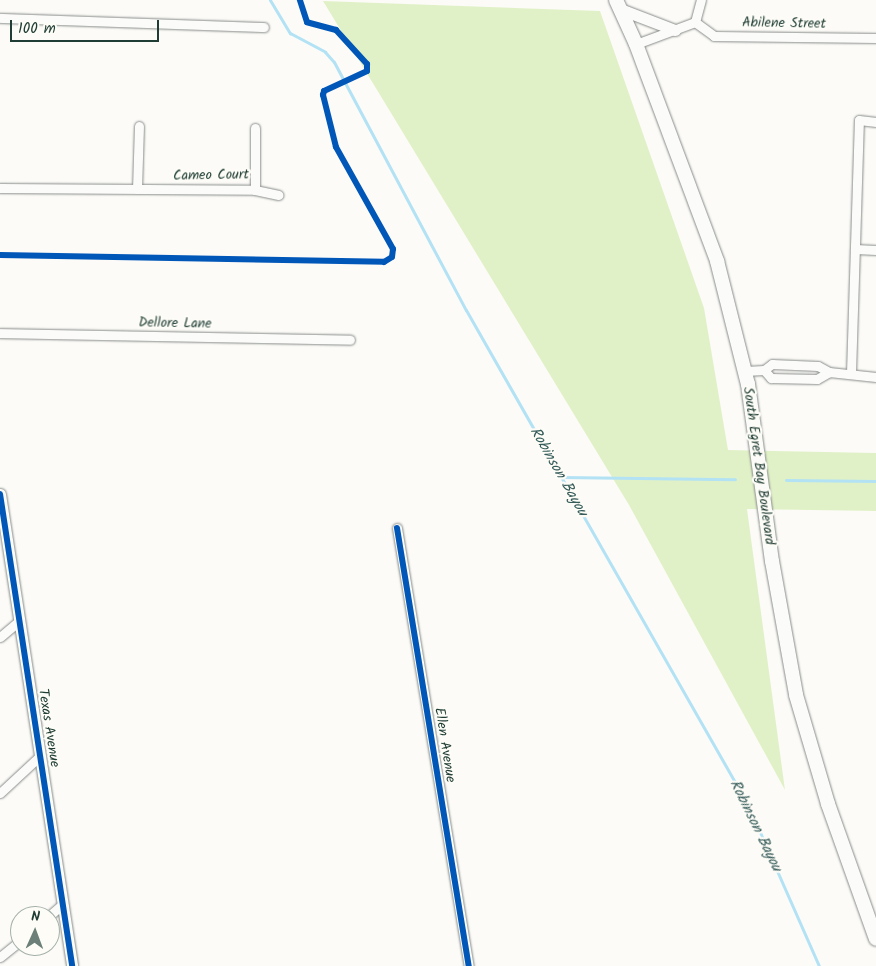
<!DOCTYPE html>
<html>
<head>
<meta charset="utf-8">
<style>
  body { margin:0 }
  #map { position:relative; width:876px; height:966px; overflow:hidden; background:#fcfbf8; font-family:Kalam,sans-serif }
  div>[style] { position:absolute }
  .green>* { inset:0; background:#e1f1c7 }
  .stream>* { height:3px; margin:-1.5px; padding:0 1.5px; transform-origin:1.5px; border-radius:1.5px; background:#b2e2f4 }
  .roads { filter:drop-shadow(0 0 1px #888d8a) drop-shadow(0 0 1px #888d8a) }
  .minor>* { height:9px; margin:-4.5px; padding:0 4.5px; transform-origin:4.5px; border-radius:4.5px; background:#fbfbf9 }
  .tertiary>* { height:11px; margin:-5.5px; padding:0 5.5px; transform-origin:5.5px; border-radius:5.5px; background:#fbfbf9 }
  .secondary>* { height:14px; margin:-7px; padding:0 7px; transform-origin:7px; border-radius:7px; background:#fbfbf9 }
  .cycleway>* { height:6px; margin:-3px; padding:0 3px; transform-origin:3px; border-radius:3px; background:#0057b8 }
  span { translate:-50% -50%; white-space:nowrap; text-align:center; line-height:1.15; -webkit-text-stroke:4.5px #fdfcf7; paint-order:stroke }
  .street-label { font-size:14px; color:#1f3d34 }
  .water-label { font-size:15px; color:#365c5a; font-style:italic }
  .north { position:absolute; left:10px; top:906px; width:50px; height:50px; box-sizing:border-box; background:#fdfcf7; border:1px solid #a4b0a9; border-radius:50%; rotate:2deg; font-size:14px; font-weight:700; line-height:20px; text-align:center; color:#1f3d34 }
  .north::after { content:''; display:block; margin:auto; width:18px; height:22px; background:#6c8079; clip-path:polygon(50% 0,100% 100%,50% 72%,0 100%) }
  .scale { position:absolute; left:10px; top:20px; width:149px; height:22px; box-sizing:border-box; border:2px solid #1f3d34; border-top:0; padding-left:6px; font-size:15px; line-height:18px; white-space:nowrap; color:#1f3d34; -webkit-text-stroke:4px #fdfcf7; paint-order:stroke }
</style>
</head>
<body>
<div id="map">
  <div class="green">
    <div style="clip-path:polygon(323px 1px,600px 11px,704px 308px,728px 450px,876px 453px,876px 511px,747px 509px,785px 790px,629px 505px)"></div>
  </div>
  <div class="stream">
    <div style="left:270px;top:0;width:39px;rotate:59deg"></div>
    <div style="left:290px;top:33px;width:40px;rotate:28deg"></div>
    <div style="left:325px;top:52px;width:13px;rotate:48deg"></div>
    <div style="left:334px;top:62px;width:281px;rotate:62deg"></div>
    <div style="left:466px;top:310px;width:570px;rotate:60.33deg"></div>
    <div style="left:748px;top:805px;width:176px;rotate:66.2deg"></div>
    <div style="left:561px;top:477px;width:174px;rotate:0.7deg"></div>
    <div style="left:786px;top:480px;width:90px;rotate:0.6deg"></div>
  </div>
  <div class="roads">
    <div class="minor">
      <div style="left:0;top:18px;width:264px;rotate:2deg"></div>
      <div style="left:695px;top:22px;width:24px;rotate:36deg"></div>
      <div style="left:714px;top:36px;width:162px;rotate:0.7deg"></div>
      <div style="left:695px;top:22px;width:23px;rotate:-75deg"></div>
      <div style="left:636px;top:44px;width:63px;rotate:-20.4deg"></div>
      <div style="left:0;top:188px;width:255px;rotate:0.4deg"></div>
      <div style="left:255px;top:190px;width:24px;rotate:12deg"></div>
      <div style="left:137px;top:189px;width:63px;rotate:-88.2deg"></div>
      <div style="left:255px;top:190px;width:62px;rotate:-90deg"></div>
      <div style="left:855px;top:249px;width:21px;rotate:3deg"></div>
      <div style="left:0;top:333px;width:350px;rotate:1.1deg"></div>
      <div style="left:764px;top:370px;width:11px;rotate:49deg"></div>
      <div style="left:771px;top:378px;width:46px;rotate:1.2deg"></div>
      <div style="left:817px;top:379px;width:14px;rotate:-30deg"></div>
      <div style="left:745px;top:371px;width:19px;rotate:-3deg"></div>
      <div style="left:764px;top:370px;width:10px;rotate:-37deg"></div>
      <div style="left:772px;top:364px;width:46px;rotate:2.5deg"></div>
      <div style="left:818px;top:366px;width:13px;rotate:29deg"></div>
      <div style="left:829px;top:372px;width:47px;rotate:6.1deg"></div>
      <div style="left:851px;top:373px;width:253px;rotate:-88.2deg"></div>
      <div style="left:859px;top:120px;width:17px;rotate:7deg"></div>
      <div style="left:397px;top:528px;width:444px;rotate:80.7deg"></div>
      <div style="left:0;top:637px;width:26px;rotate:-40deg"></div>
      <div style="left:0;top:793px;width:54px;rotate:-42.8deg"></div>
      <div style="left:49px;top:916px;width:18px;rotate:-41deg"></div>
      <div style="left:0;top:957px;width:26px;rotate:-39deg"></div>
    </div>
    <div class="tertiary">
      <div style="left:620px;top:9px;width:59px;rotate:20.9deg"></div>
      <div style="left:0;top:494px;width:477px;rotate:81.3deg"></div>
    </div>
    <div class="secondary">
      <div style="left:616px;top:0;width:48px;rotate:65.6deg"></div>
      <div style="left:636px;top:44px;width:232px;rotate:69.5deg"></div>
      <div style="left:717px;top:261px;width:127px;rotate:75.9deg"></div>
      <div style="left:748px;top:384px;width:179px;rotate:82.3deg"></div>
      <div style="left:772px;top:561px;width:136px;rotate:79.8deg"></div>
      <div style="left:796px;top:695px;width:114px;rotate:73.6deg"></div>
      <div style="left:828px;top:804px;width:143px;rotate:70.4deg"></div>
    </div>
  </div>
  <div class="cycleway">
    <div style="left:0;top:255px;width:384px;rotate:1deg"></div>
    <div style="left:384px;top:262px;width:9px;rotate:-32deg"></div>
    <div style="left:392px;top:257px;width:8px;rotate:-83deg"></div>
    <div style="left:393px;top:249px;width:117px;rotate:-119.2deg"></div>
    <div style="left:336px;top:147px;width:54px;rotate:-104deg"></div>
    <div style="left:323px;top:95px;width:4px;rotate:-76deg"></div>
    <div style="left:324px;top:91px;width:47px;rotate:-24.9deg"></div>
    <div style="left:367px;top:71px;width:7px;rotate:-90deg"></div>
    <div style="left:367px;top:64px;width:46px;rotate:-132.4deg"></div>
    <div style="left:336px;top:30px;width:30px;rotate:-165deg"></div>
    <div style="left:307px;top:22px;width:23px;rotate:-108deg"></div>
    <div style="left:0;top:494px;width:477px;rotate:81.3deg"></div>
    <div style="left:397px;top:528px;width:444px;rotate:80.7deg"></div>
  </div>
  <div class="street-label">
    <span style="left:784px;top:23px;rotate:1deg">Abilene Street</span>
    <span style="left:211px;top:175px;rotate:-1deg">Cameo Court</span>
    <span style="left:175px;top:323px;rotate:1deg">Dellore Lane</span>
    <span style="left:759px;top:466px;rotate:82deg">South Egret Bay Boulevard</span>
    <span style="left:49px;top:728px;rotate:81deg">Texas Avenue</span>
    <span style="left:445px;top:745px;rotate:81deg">Ellen Avenue</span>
  </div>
  <div class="water-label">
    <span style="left:558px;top:472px;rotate:60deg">Robinson Bayou</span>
    <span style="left:755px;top:826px;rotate:64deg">Robinson Bayou</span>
  </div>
  <div class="north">N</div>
  <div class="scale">100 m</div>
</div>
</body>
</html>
